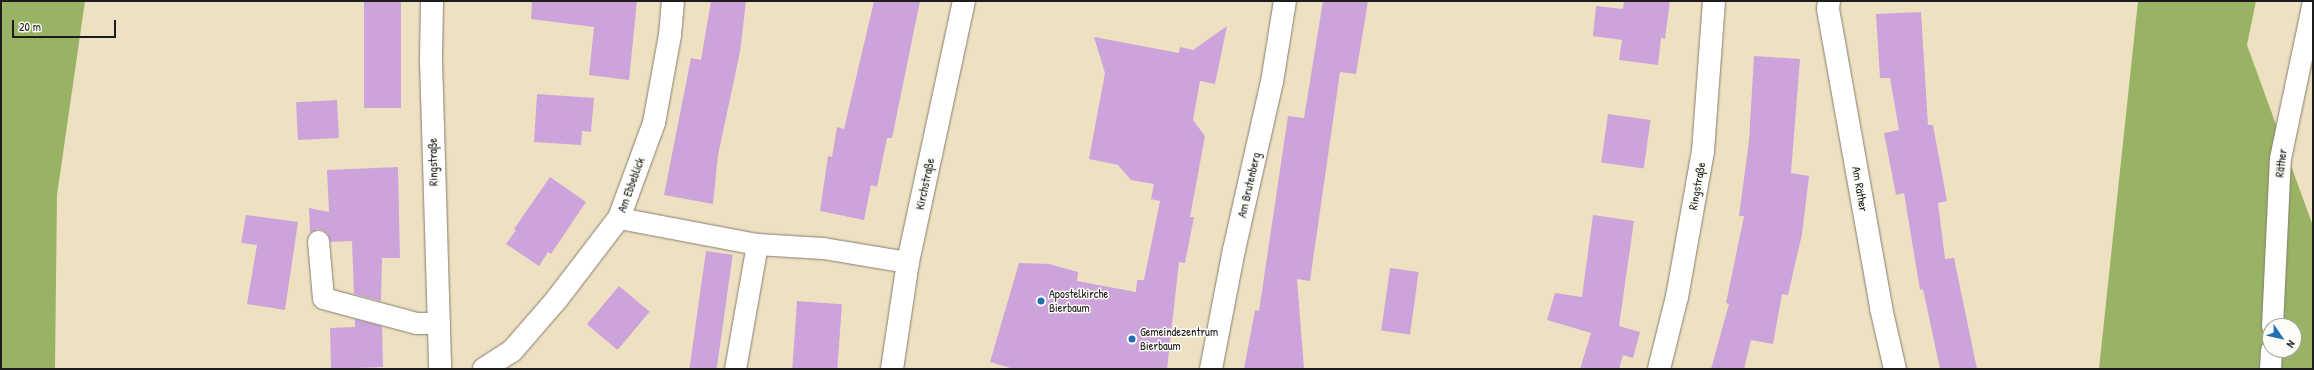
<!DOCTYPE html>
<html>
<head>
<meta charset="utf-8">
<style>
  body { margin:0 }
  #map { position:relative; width:2314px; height:370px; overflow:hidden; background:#eee1c2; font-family:"Patrick Hand",sans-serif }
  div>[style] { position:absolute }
  .forest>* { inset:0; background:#99b365 }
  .building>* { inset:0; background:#cda3dc; transform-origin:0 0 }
  .roads { filter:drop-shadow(0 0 1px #857e6f) drop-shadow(0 0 1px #857e6f) }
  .lane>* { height:21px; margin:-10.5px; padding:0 10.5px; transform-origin:10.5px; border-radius:10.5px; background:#fff }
  .street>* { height:22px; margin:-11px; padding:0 11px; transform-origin:11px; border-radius:11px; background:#fff }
  .dots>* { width:11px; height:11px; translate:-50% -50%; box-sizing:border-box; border:2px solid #fdfcf7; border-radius:50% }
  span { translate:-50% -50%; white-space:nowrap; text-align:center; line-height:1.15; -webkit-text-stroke:3px #fdfcf7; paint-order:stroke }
  .street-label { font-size:12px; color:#1c1c1c }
  .poi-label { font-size:12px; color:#1c1c1c }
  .left { translate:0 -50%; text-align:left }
  .frame { position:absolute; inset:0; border:2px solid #1c1c1c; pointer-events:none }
  .north { position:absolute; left:2262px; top:318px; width:40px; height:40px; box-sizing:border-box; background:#fdfcf7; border:1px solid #a3a29f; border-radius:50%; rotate:124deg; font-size:11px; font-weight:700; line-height:16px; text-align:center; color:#1c1c1c }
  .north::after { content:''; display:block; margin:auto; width:14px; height:18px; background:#1f6fb2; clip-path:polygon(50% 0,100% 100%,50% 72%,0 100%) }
  .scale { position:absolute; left:12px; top:20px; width:104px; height:18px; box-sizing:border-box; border:2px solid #1c1c1c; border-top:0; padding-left:5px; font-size:12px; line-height:14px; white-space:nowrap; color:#1c1c1c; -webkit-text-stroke:3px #fdfcf7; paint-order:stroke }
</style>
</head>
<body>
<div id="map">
  <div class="forest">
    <div style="clip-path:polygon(1px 1px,85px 1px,57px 195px,55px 369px,1px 369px)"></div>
    <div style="clip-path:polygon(evenodd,2138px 1px,2256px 1px,2247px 45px,2313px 226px,2313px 369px,2099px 369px,2138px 1px,2270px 326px,2294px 326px,2294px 350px,2270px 350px,2270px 326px)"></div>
  </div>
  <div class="building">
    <div style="left:364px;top:1px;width:37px;height:107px"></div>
    <div style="clip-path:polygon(532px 1px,637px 1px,629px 80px,589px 75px,594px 27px,531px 19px)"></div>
    <div style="clip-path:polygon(711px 1px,746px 1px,740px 52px,718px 155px,713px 204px,664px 195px,691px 58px,701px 60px)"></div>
    <div style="clip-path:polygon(874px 1px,920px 1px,892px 138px,887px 138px,877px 187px,871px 185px,864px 220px,820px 211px,828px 156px,832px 157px,837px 127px,844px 129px)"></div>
    <div style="clip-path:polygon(1323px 1px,1368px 1px,1356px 74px,1340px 72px,1310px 281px,1297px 279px,1304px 369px,1244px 369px,1255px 310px,1259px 311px,1288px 116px,1304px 118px)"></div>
    <div style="clip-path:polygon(1624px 1px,1670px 1px,1665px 39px,1661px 38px,1658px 65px,1619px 60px,1622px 40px,1593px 36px,1596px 6px,1623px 9px)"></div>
    <div style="clip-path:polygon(1921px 12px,1928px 125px,1933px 125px,1947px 201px,1938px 203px,1945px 259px,1954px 258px,1977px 369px,1940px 369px,1923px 289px,1920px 290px,1904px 193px,1896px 195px,1884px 133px,1899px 130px,1890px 78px,1880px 78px,1876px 14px)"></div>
    <div style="clip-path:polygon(1227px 26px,1215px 84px,1200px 81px,1193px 120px,1205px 136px,1190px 217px,1194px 217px,1185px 263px,1179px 262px,1167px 369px,1014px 369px,990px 362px,1019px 263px,1049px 264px,1078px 272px,1077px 281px,1136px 292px,1137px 280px,1144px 280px,1160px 201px,1151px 199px,1154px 184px,1131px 180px,1118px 165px,1089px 159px,1105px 73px,1094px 37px,1179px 53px,1180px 47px,1193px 50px)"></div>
    <div style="clip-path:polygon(1754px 56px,1800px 59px,1791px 173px,1809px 176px,1802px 234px,1788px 295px,1782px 294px,1773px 344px,1751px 340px,1744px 369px,1711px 369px,1729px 304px,1726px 303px,1744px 216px,1739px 216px,1749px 141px)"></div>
    <div style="clip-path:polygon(537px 94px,594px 98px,591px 132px,582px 131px,581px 145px,534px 142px)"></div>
    <div style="left:337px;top:100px;width:38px;height:41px;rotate:87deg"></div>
    <div style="left:1608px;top:114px;width:43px;height:49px;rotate:8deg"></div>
    <div style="clip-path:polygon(398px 167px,400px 258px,382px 258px,381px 301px,354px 294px,352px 241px,330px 242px,328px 234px,323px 230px,317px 229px,310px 233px,309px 208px,329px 212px,327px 170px)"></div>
    <div style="clip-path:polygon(550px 177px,586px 202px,551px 254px,548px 252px,539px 266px,506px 244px,516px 230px,514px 229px)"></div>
    <div style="clip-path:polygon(246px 215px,298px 222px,285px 310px,247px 304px,257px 245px,241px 243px)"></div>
    <div style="clip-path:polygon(1593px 215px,1634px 221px,1619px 326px,1640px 332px,1633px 358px,1623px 355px,1619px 369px,1580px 369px,1591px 333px,1547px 320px,1555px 293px,1582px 297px)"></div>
    <div style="left:706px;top:251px;width:27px;height:120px;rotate:8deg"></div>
    <div style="left:1390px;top:268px;width:29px;height:63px;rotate:8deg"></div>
    <div style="left:619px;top:286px;width:40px;height:50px;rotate:40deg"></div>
    <div style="left:797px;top:301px;width:45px;height:68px;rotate:4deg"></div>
    <div style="clip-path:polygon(355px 319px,382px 326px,383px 367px,331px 369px,330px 328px,355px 327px)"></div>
  </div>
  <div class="roads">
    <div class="lane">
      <div style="left:619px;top:218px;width:140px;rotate:10.7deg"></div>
      <div style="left:757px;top:244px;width:66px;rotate:3.5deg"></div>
      <div style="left:823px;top:248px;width:86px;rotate:9.4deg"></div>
      <div style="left:318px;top:241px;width:57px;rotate:85deg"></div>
      <div style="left:323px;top:298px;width:96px;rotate:15deg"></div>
      <div style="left:416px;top:323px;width:23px"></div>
      <div style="left:2272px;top:326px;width:168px;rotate:-87.3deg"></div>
      <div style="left:2280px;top:158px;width:159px;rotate:-78.1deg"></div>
      <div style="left:735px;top:369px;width:127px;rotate:-80deg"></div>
      <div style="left:2270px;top:369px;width:19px;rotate:-87deg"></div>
    </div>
    <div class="street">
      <div style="left:432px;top:1px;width:59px;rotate:91deg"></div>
      <div style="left:431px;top:60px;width:309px;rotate:88.3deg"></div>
      <div style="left:1829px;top:1px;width:8px;rotate:97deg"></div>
      <div style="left:1828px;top:9px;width:304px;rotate:79.9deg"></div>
      <div style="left:1881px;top:308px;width:63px;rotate:77.1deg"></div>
      <div style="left:484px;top:369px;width:33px;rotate:-33deg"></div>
      <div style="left:512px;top:351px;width:69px;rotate:-49.1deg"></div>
      <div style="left:557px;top:299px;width:102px;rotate:-52.6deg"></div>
      <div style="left:619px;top:218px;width:101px;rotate:-69.8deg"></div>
      <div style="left:654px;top:123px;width:89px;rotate:-79.7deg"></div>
      <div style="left:670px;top:35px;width:34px;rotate:-85deg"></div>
      <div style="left:892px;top:369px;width:108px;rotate:-81.5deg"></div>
      <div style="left:908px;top:262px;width:267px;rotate:-77.9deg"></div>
      <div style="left:1211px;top:369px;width:121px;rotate:-79.1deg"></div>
      <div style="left:1234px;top:250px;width:172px;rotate:-77.3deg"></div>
      <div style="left:1272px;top:82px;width:82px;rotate:-80.9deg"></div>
      <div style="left:1659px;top:369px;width:74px;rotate:-76deg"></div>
      <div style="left:1677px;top:297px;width:148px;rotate:-79.9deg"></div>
      <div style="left:1703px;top:151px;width:150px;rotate:-85.8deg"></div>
    </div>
  </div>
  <div class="dots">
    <div style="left:1041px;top:301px;background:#1f6fb2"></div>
    <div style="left:1132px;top:339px;background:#1f6fb2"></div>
  </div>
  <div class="street-label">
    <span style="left:433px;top:162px;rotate:-91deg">Ringstraße</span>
    <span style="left:2281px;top:163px;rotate:-83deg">Räther</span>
    <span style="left:925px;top:184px;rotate:-78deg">Kirchstraße</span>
    <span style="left:631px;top:185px;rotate:-70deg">Am Ebbeblick</span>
    <span style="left:1249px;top:185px;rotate:-77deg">Am Brutenberg</span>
    <span style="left:1697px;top:186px;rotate:-80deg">Ringstraße</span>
    <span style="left:1860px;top:189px;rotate:80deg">Am Räther</span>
  </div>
  <div class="poi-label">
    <span class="left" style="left:1049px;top:301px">Apostelkirche<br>Bierbaum</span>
    <span class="left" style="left:1140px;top:339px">Gemeindezentrum<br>Bierbaum</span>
  </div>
  <div class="frame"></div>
  <div class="north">N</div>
  <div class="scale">20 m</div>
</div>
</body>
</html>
